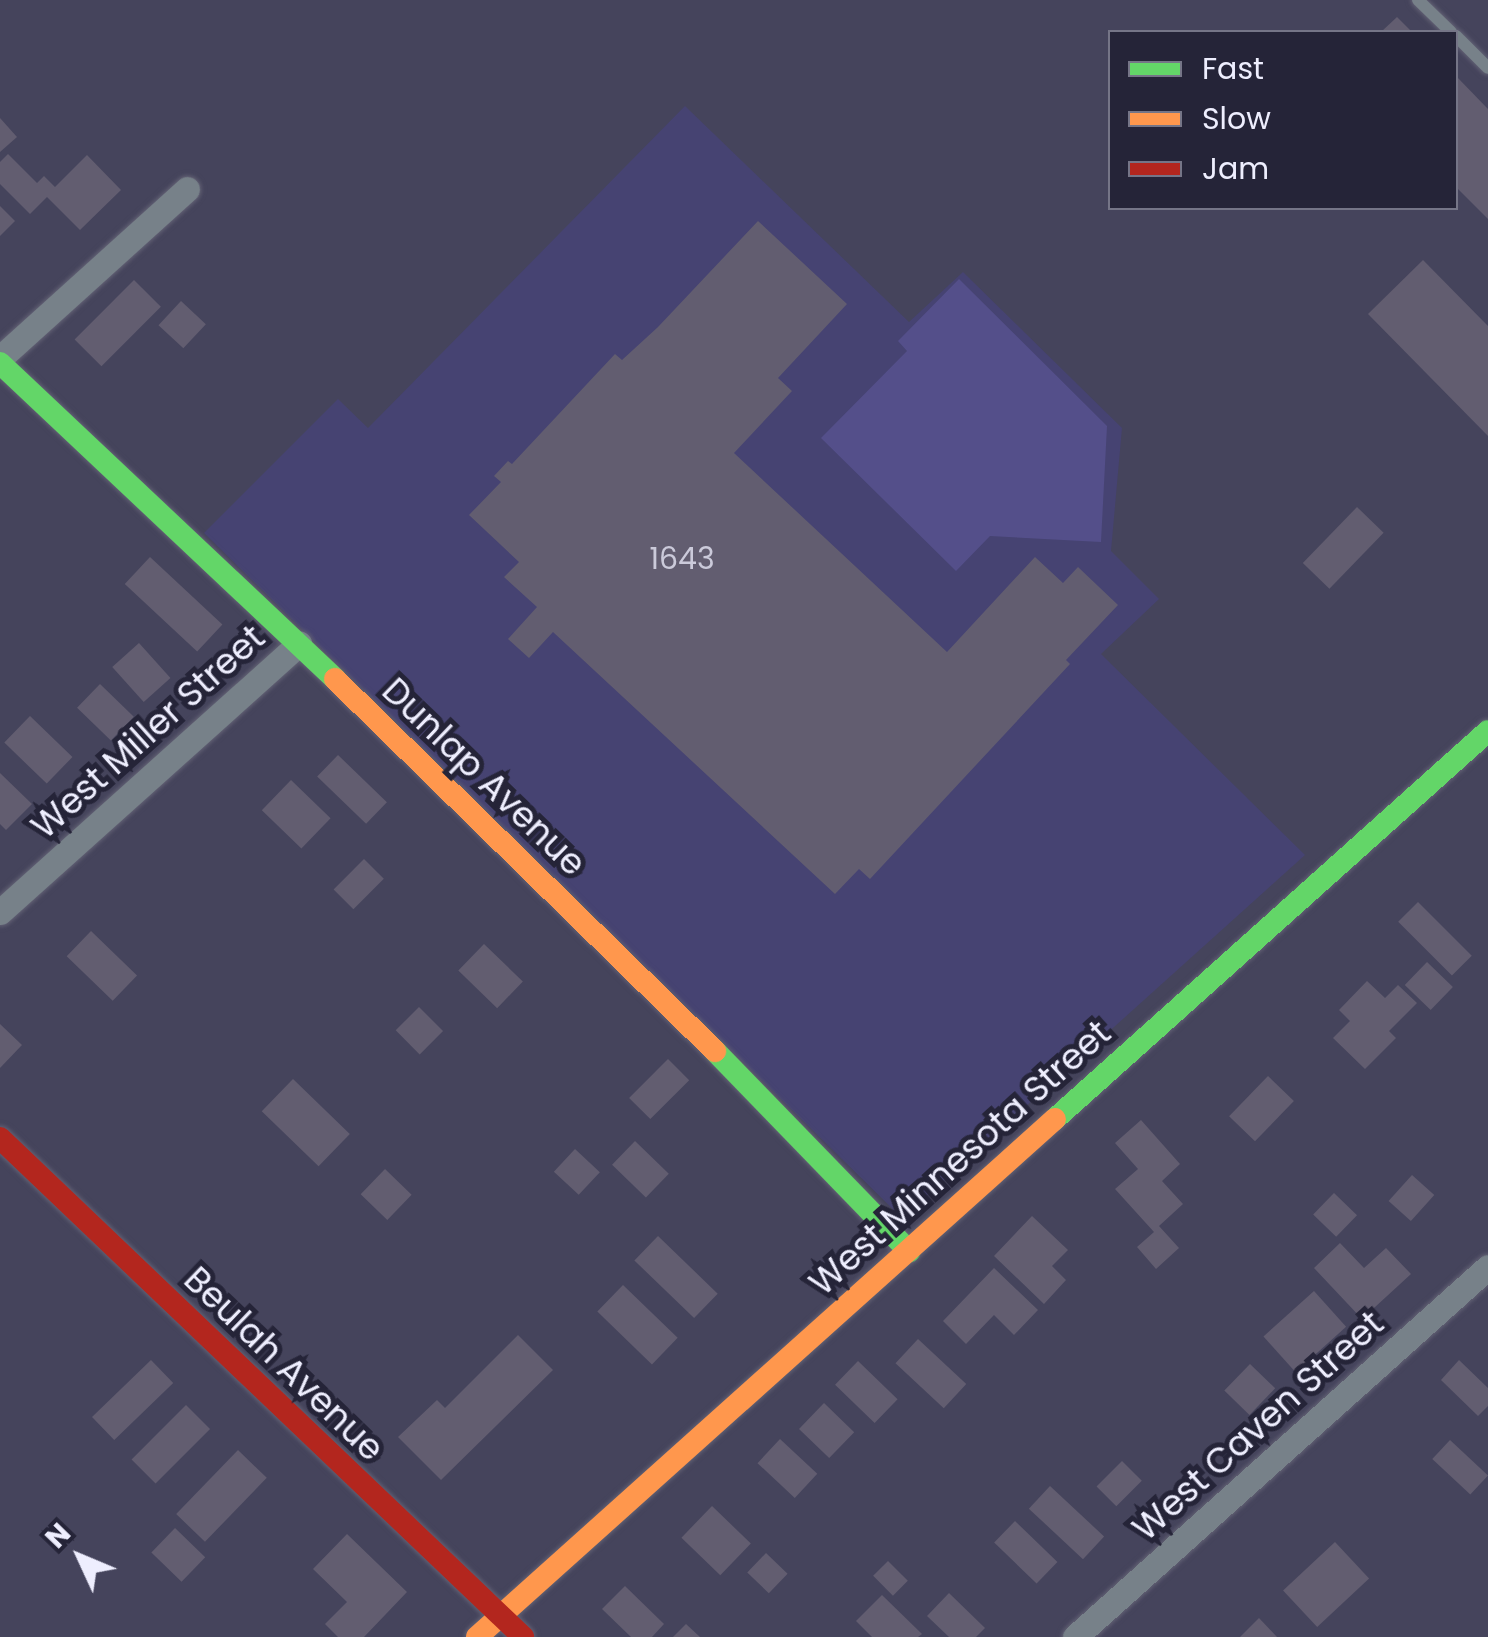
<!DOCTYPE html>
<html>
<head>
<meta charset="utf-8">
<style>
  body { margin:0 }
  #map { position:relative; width:1488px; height:1637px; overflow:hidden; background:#45445c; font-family:Poppins,sans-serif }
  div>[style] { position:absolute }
  .built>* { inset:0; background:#464372 }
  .green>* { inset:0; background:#544f8a }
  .building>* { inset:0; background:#625d70; transform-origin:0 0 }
  .roads { filter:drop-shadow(0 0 2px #626174) drop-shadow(0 0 2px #626174) }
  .lane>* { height:12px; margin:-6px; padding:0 6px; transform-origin:6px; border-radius:6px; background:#778189 }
  .street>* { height:25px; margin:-12.5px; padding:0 12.5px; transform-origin:12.5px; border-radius:12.5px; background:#778189 }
  .fast>* { height:22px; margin:-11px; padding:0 11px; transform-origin:11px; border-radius:11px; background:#63d668 }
  .slow>* { height:22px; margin:-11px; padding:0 11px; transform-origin:11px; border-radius:11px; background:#ff974d }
  .jam>* { height:22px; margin:-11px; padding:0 11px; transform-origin:11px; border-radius:11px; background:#b3261e }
  span { translate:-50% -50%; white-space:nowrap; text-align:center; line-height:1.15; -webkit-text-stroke:10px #252438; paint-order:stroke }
  .number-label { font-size:30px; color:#cbcada }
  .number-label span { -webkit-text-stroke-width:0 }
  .street-label { font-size:35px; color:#eeeefe }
  .legend { position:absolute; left:1108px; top:30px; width:350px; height:180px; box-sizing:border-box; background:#252438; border:2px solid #757587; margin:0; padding:12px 18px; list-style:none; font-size:30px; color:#eeeefe }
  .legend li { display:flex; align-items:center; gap:20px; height:50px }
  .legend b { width:50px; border:2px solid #757587 }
  .north { position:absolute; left:30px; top:1507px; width:100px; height:100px; -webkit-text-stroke:8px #252438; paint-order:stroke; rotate:314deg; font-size:28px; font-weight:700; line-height:40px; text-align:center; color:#eeeefe }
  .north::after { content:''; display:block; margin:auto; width:35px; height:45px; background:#eeeefe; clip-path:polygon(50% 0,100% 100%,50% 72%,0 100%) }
</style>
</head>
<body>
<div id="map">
  <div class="built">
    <div style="clip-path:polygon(685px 106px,909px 322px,963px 272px,1122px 428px,1111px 551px,1159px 599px,1101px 654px,1305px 855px,902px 1218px,204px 533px,338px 399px,368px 428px)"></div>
  </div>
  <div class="green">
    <div style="clip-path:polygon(959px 279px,1107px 426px,1101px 542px,990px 536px,956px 571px,821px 438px,907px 351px,898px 341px)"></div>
  </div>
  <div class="building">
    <div style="clip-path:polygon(1397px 17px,1412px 32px,1381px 32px)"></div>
    <div style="clip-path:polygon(1456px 76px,1488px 109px,1488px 219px,1456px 187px)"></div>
    <div style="clip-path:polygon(0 118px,17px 137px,0 152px)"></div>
    <div style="clip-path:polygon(8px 154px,37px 183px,44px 176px,55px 187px,87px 155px,121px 190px,80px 230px,47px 197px,30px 214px,0 184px,0 162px)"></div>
    <div style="clip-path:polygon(0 206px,15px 221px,0 236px)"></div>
    <div style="clip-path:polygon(758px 221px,847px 304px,778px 378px,792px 391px,734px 453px,947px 652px,1035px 557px,1063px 583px,1078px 567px,1118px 605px,1066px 660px,1070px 664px,870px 879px,859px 869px,835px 894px,553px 632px,529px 658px,508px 639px,537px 607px,504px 577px,519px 562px,469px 515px,501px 482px,494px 476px,508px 461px,512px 464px,615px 354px,622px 360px,658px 327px)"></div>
    <div style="clip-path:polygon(1423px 260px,1488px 326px,1488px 436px,1368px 314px)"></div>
    <div style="left:134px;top:280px;width:38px;height:84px;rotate:45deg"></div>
    <div style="left:181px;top:301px;width:34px;height:33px;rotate:43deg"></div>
    <div style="left:1357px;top:507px;width:37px;height:78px;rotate:44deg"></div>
    <div style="left:150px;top:557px;width:99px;height:37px;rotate:43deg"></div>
    <div style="left:139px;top:643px;width:47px;height:36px;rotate:48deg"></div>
    <div style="left:100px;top:684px;width:47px;height:33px;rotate:44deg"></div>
    <div style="left:30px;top:716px;width:59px;height:37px;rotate:44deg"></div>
    <div style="left:338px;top:755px;width:68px;height:30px;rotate:44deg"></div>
    <div style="clip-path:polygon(0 773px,32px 804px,6px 830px,0 824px)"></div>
    <div style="left:291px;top:780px;width:55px;height:42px;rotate:44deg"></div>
    <div style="left:364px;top:859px;width:28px;height:43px;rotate:45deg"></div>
    <div style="left:1418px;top:902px;width:76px;height:28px;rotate:45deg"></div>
    <div style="left:91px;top:931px;width:64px;height:35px;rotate:44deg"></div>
    <div style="left:484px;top:944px;width:54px;height:37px;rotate:44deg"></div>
    <div style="left:1427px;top:962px;width:36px;height:32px;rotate:44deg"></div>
    <div style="clip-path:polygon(1367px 981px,1385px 998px,1398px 985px,1417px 1003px,1389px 1031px,1396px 1038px,1365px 1069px,1333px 1038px,1350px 1021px,1339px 1010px)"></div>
    <div style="left:419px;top:1007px;width:34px;height:33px;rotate:45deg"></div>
    <div style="clip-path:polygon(0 1024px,22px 1045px,0 1068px)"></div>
    <div style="left:668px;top:1059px;width:30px;height:55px;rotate:45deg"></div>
    <div style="left:1268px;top:1076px;width:36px;height:56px;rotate:44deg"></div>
    <div style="left:293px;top:1079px;width:79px;height:45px;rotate:44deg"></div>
    <div style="clip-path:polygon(1141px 1120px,1180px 1164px,1162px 1181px,1183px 1204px,1159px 1226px,1179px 1248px,1156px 1269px,1137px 1247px,1154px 1232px,1115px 1189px,1138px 1169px,1115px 1143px)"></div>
    <div style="left:635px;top:1141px;width:47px;height:33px;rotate:44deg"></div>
    <div style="left:575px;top:1149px;width:34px;height:31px;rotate:43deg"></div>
    <div style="left:385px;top:1169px;width:37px;height:35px;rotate:44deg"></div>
    <div style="left:1412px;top:1175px;width:30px;height:35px;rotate:42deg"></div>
    <div style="left:1334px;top:1193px;width:32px;height:30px;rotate:44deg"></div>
    <div style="clip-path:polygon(1032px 1216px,1068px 1250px,1052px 1266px,1066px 1280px,1044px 1304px,994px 1256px)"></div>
    <div style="left:658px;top:1236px;width:83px;height:34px;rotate:44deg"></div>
    <div style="clip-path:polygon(1340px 1243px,1364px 1268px,1386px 1248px,1411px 1274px,1362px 1319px,1314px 1268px)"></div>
    <div style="clip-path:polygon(994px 1268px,1038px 1310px,1014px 1335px,994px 1315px,966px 1344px,943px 1321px)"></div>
    <div style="left:623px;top:1285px;width:76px;height:37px;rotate:44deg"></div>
    <div style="left:1314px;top:1291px;width:48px;height:68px;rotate:48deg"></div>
    <div style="clip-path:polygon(518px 1335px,553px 1370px,441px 1480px,398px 1437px,437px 1400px,445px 1408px)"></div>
    <div style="left:918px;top:1339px;width:66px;height:33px;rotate:43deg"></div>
    <div style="left:151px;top:1360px;width:32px;height:82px;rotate:46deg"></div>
    <div style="clip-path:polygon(1459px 1360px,1488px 1388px,1488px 1406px,1478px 1416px,1441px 1380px)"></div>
    <div style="left:858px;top:1361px;width:55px;height:33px;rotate:44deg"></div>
    <div style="left:1250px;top:1364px;width:35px;height:37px;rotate:44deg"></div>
    <div style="left:824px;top:1403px;width:42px;height:36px;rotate:44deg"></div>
    <div style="left:186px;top:1405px;width:34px;height:77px;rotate:45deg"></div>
    <div style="left:780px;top:1439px;width:51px;height:33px;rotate:43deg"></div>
    <div style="left:1450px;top:1440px;width:52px;height:26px;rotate:43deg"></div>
    <div style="left:238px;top:1450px;width:40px;height:89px;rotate:44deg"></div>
    <div style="left:1122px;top:1461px;width:28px;height:36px;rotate:45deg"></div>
    <div style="left:1050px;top:1486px;width:74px;height:31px;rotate:43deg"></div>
    <div style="left:712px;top:1506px;width:54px;height:44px;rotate:44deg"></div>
    <div style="left:1015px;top:1521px;width:59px;height:30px;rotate:44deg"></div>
    <div style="left:175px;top:1528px;width:42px;height:34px;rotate:44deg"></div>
    <div style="clip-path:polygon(347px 1534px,407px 1592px,364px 1637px,338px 1637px,325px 1624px,347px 1602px,313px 1569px)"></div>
    <div style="left:1335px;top:1542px;width:50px;height:71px;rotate:47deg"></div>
    <div style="left:766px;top:1553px;width:30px;height:27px;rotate:44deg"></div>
    <div style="left:888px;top:1561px;width:28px;height:21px;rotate:45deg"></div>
    <div style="clip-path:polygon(625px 1586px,664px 1624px,652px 1637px,631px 1637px,602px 1609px)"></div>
    <div style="clip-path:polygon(949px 1593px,985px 1628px,976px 1637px,949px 1637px,927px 1616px)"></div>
    <div style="clip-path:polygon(882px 1595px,922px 1634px,918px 1637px,872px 1637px,856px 1621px)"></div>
    <div style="clip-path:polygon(1259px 1618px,1277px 1637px,1240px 1637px)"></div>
    <div style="clip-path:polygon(686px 1624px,700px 1637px,673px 1637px)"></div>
  </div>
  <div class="roads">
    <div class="lane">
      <div style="left:1418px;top:0;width:46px;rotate:44.1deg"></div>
      <div style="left:1456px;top:36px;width:45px;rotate:45deg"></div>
    </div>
    <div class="street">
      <div style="left:0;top:358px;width:252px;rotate:-42.1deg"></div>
      <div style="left:0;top:912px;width:402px;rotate:-41.9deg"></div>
      <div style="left:1075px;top:1637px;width:554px;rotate:-41.86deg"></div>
    </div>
    <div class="fast">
      <div style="left:0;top:363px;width:461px;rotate:43.3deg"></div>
      <div style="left:715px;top:1051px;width:279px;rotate:45.9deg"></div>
      <div style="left:1055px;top:1119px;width:581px;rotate:-41.86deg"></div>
    </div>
    <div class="slow">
      <div style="left:335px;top:679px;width:532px;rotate:44.39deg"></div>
      <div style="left:477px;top:1637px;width:776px;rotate:-41.87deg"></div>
    </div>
    <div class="jam">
      <div style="left:0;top:1138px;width:723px;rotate:43.65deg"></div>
    </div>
  </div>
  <div class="number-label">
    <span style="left:682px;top:559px">1643</span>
  </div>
  <div class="street-label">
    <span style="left:148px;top:732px;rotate:-42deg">West Miller Street</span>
    <span style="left:484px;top:777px;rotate:44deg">Dunlap Avenue</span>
    <span style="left:960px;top:1158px;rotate:-42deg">West Minnesota Street</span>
    <span style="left:284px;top:1364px;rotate:44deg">Beulah Avenue</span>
    <span style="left:1258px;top:1426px;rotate:-42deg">West Caven Street</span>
  </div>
  <ul class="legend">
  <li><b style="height:12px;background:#63d668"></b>Fast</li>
  <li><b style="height:12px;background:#ff974d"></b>Slow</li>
  <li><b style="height:12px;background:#b3261e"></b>Jam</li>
  </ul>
  <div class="north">N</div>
</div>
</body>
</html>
